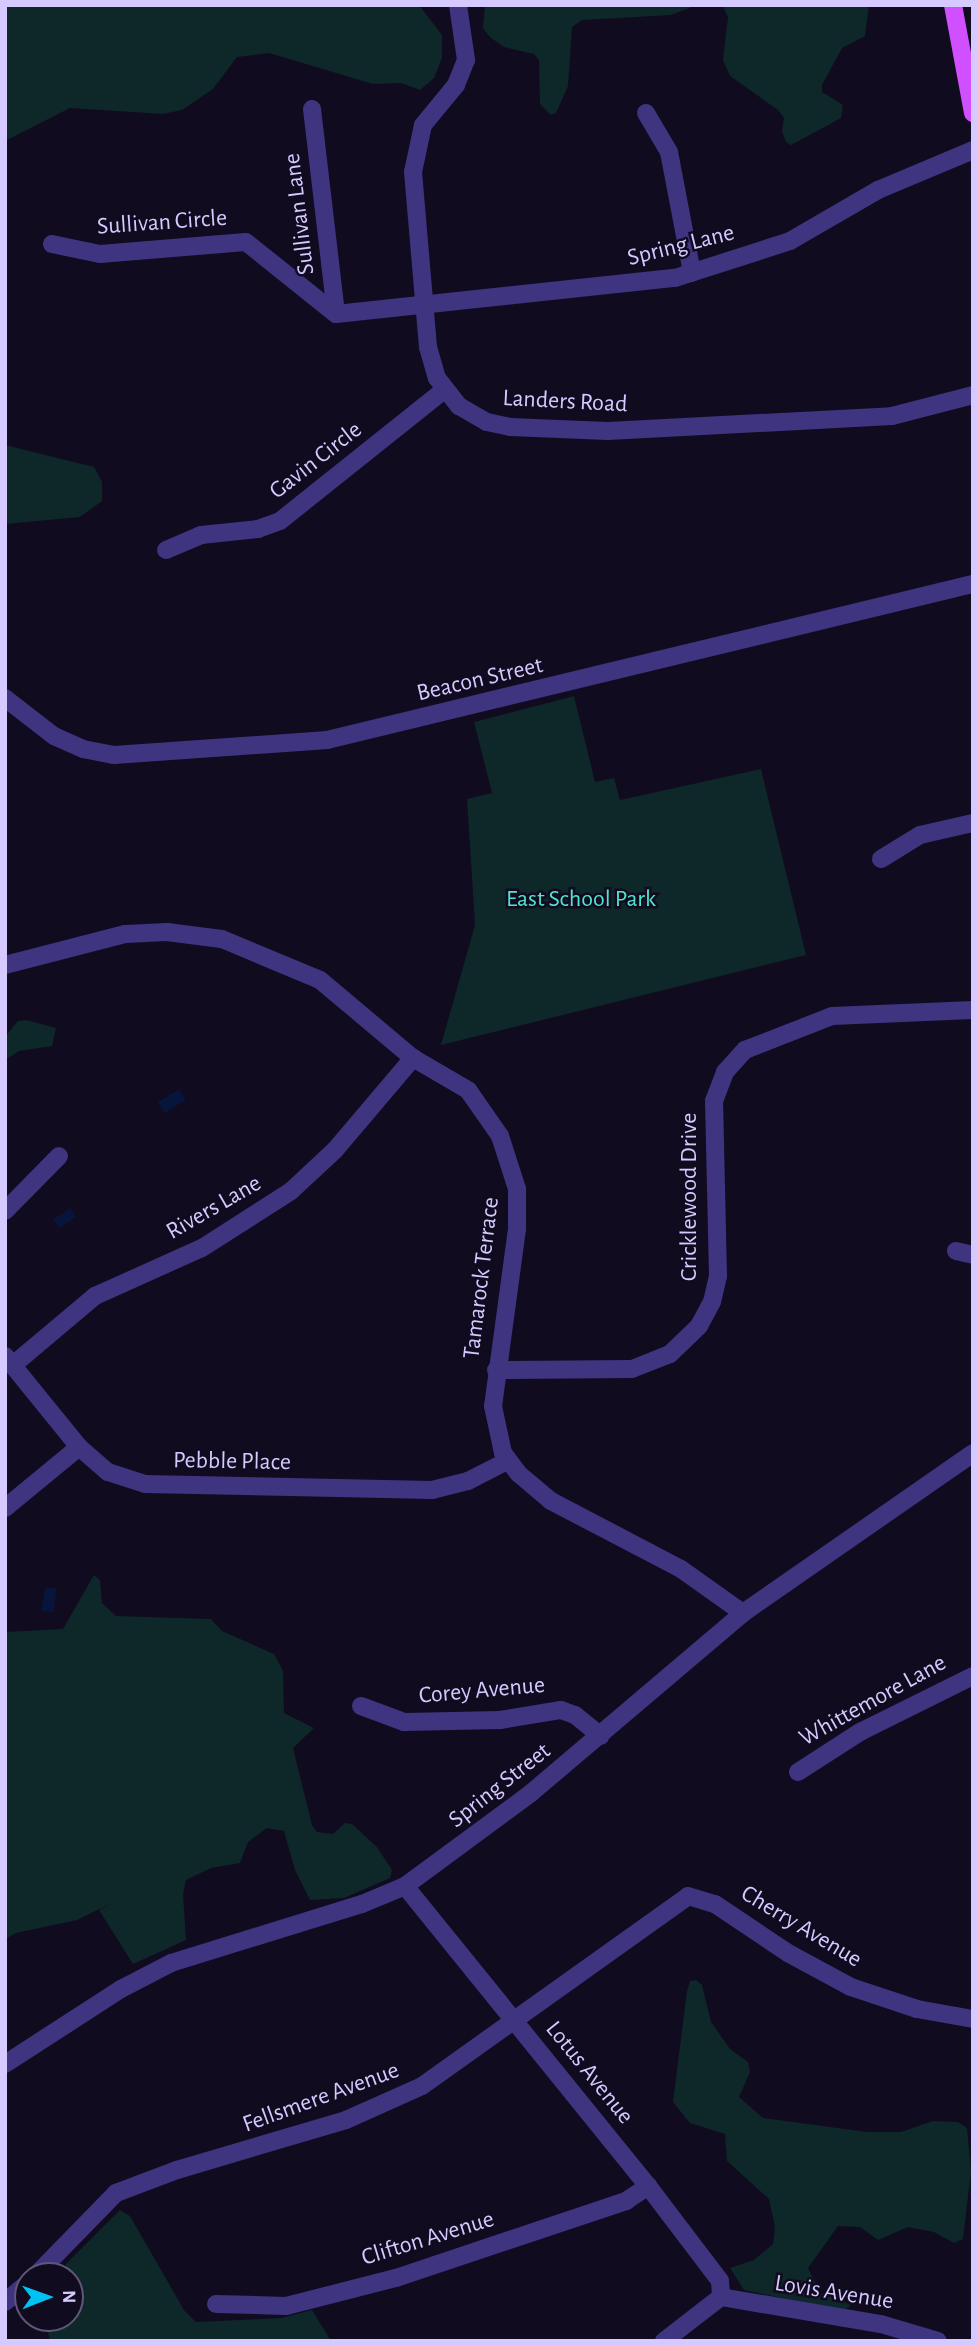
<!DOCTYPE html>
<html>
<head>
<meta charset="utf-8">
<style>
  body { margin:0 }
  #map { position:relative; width:978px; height:2346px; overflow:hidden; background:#110b1f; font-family:"Alegreya Sans",sans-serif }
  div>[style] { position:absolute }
  .green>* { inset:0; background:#0e2729 }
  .water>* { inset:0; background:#07143c; transform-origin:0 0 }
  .minor>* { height:18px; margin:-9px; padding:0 9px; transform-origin:9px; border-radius:9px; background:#3f3480 }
  .major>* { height:18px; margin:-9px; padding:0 9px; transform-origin:9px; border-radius:9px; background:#d050ff }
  span { translate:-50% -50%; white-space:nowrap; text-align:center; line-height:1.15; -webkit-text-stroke:5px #110b1f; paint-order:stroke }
  .street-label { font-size:24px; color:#d5c9ff }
  .park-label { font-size:24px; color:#50e4cf }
  .frame { position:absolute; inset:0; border:7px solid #d5c9ff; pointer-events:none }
  .north { position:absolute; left:14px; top:2262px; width:70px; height:70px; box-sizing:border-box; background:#110b1f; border:2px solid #5f5779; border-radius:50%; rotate:89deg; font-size:19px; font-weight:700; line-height:28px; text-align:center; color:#d5c9ff }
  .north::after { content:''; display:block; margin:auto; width:24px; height:32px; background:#00c1f4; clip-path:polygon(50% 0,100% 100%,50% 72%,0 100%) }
</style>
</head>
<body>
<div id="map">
  <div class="green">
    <div style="clip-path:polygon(5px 5px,419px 5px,442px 35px,442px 58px,434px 78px,420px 90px,401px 83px,373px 84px,269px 53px,237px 57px,213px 89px,182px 110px,163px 114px,70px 108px,5px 141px)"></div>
    <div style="clip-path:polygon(485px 5px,697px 5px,671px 15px,582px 20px,572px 27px,568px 86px,556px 113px,551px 115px,540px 104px,539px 60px,534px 54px,504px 47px,490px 37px,483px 28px)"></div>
    <div style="clip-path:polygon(715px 5px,869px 5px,865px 36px,842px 48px,822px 85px,822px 92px,843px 105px,841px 118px,791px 145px,786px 142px,782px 131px,784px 118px,778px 110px,730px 76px,723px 60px,728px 17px,723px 7px)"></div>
    <div style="clip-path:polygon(5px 445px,94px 467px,102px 482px,102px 501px,80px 517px,5px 524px)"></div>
    <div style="clip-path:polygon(574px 696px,595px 782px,614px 778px,620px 800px,761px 769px,806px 955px,441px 1045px,475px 925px,467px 799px,492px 793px,474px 722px)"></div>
    <div style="clip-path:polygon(26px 1020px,56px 1028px,52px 1046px,19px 1051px,5px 1060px,5px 1037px,18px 1021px)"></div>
    <div style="clip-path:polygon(94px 1575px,100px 1580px,102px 1603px,116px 1616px,211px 1619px,222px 1631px,274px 1654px,283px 1671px,284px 1713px,314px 1728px,293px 1748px,312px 1825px,317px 1832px,333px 1834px,345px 1823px,352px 1824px,377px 1847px,392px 1870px,390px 1878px,344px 1898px,310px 1900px,295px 1870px,284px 1831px,267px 1828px,248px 1842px,240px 1863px,211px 1868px,186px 1880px,183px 1894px,186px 1940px,133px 1964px,99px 1910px,112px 1903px,77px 1920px,16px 1933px,5px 1939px,5px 1632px,63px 1629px)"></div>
    <div style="clip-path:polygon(696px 1980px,702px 1985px,711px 2022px,730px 2049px,748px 2062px,750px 2072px,739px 2097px,763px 2118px,867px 2132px,901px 2132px,933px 2121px,958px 2122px,967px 2128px,971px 2171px,963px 2239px,954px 2243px,934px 2232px,908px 2227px,878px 2240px,860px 2227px,838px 2226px,808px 2268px,820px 2292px,851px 2305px,843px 2311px,744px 2290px,730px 2268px,754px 2260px,773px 2244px,775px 2227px,769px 2199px,727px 2161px,725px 2134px,690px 2123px,673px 2102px,687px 1991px,690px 1981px)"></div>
    <div style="clip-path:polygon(120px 2210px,130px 2216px,184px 2310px,196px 2322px,281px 2318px,312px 2310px,331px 2341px,50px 2341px,45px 2318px,70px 2318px,70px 2276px,61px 2276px,66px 2264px)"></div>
  </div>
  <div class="water">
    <div style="left:179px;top:1089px;width:13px;height:25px;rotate:58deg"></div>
    <div style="left:70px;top:1208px;width:11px;height:20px;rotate:56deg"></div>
    <div style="left:45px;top:1587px;width:12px;height:24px;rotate:9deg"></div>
  </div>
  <div class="minor">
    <div style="left:458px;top:5px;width:56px;rotate:81.7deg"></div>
    <div style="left:466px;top:60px;width:27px;rotate:112deg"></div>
    <div style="left:456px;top:85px;width:52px;rotate:129.5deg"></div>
    <div style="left:423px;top:125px;width:48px;rotate:102deg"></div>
    <div style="left:413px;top:172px;width:176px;rotate:85.1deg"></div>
    <div style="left:428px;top:347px;width:32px;rotate:74deg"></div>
    <div style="left:437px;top:378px;width:36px;rotate:52deg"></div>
    <div style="left:459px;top:406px;width:32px;rotate:30deg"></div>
    <div style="left:487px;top:422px;width:24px;rotate:12deg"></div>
    <div style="left:510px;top:427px;width:98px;rotate:2.3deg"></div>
    <div style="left:608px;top:431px;width:284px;rotate:-3deg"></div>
    <div style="left:892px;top:416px;width:84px;rotate:-14.5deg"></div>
    <div style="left:312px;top:109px;width:206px;rotate:83.3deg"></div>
    <div style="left:646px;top:113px;width:45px;rotate:59.5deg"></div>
    <div style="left:669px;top:152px;width:123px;rotate:79.2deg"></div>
    <div style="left:52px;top:244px;width:49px;rotate:11.8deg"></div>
    <div style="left:100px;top:254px;width:146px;rotate:-4.7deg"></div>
    <div style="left:246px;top:242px;width:115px;rotate:38.7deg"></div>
    <div style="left:336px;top:314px;width:341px;rotate:-6.1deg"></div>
    <div style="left:675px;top:278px;width:121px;rotate:-17.8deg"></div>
    <div style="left:790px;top:241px;width:102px;rotate:-30.1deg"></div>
    <div style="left:878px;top:190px;width:103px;rotate:-22.8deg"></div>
    <div style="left:166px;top:550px;width:38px;rotate:-23deg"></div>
    <div style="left:201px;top:535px;width:57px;rotate:-6deg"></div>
    <div style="left:258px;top:529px;width:23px;rotate:-20deg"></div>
    <div style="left:280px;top:521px;width:210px;rotate:-38.6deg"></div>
    <div style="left:5px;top:698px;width:62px;rotate:37.8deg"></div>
    <div style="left:54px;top:736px;width:32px;rotate:24deg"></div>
    <div style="left:83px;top:749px;width:32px;rotate:11deg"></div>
    <div style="left:114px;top:755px;width:214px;rotate:-4deg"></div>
    <div style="left:327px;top:740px;width:665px;rotate:-13.58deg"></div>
    <div style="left:881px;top:859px;width:46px;rotate:-31.6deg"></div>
    <div style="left:920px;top:835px;width:54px;rotate:-12.8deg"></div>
    <div style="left:5px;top:965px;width:124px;rotate:-14.5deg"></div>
    <div style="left:125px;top:934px;width:42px;rotate:-2.7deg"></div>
    <div style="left:167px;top:932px;width:55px;rotate:7.3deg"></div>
    <div style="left:222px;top:939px;width:106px;rotate:22.7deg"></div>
    <div style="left:320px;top:980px;width:121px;rotate:40deg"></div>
    <div style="left:413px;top:1058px;width:64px;rotate:30.2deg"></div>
    <div style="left:468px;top:1090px;width:56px;rotate:55.2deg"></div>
    <div style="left:500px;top:1136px;width:56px;rotate:72.2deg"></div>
    <div style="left:517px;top:1189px;width:40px;rotate:90deg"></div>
    <div style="left:517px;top:1229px;width:179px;rotate:97.7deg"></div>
    <div style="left:493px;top:1406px;width:48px;rotate:78deg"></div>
    <div style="left:503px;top:1453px;width:26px;rotate:53deg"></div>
    <div style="left:519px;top:1474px;width:42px;rotate:40.2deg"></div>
    <div style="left:551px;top:1501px;width:147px;rotate:27.6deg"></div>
    <div style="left:681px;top:1569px;width:76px;rotate:35.4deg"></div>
    <div style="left:5px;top:1211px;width:77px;rotate:-45.5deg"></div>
    <div style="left:956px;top:1251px;width:17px;rotate:13deg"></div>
    <div style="left:5px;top:1356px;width:117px;rotate:50.9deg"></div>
    <div style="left:79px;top:1447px;width:38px;rotate:41deg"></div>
    <div style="left:108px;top:1472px;width:39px;rotate:18deg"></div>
    <div style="left:145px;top:1484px;width:287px;rotate:1.2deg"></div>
    <div style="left:432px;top:1490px;width:37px;rotate:-14deg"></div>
    <div style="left:468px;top:1481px;width:44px;rotate:-27.1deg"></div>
    <div style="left:13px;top:1365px;width:107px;rotate:-40.1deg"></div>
    <div style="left:95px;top:1296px;width:117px;rotate:-24.2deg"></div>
    <div style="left:202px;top:1248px;width:106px;rotate:-32.6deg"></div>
    <div style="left:291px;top:1191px;width:60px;rotate:-43deg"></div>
    <div style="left:335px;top:1150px;width:121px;rotate:-49.7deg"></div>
    <div style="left:496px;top:1370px;width:136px;rotate:-0.4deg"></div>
    <div style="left:632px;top:1369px;width:41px;rotate:-21.5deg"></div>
    <div style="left:670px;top:1354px;width:40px;rotate:-44deg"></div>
    <div style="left:699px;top:1326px;width:27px;rotate:-62deg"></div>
    <div style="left:712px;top:1302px;width:27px;rotate:-77deg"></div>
    <div style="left:718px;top:1276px;width:175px;rotate:-91.3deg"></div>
    <div style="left:714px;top:1101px;width:31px;rotate:-69deg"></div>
    <div style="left:725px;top:1072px;width:30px;rotate:-48deg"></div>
    <div style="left:745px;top:1050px;width:93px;rotate:-21.3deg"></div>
    <div style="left:832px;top:1016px;width:141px;rotate:-2.4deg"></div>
    <div style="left:5px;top:1508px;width:96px;rotate:-39.5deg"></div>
    <div style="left:361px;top:1706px;width:46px;rotate:20.4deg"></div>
    <div style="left:404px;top:1722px;width:96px;rotate:-1.2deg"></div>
    <div style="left:500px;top:1720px;width:62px;rotate:-9.3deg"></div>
    <div style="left:561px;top:1710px;width:15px;rotate:20deg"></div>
    <div style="left:575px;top:1715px;width:33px;rotate:39deg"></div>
    <div style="left:798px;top:1772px;width:74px;rotate:-32.8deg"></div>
    <div style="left:860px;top:1732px;width:126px;rotate:-26.4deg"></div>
    <div style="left:405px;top:1886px;width:386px;rotate:51deg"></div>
    <div style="left:648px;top:2186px;width:119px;rotate:52.8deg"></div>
    <div style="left:720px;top:2281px;width:16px;rotate:86deg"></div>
    <div style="left:5px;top:2064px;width:138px;rotate:-32.9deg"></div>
    <div style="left:121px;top:1989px;width:56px;rotate:-27.5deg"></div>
    <div style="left:171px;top:1963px;width:200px;rotate:-17.2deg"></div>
    <div style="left:362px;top:1904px;width:47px;rotate:-22.7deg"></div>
    <div style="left:405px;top:1886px;width:157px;rotate:-36.4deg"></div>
    <div style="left:531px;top:1793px;width:278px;rotate:-40.3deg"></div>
    <div style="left:743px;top:1613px;width:280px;rotate:-34.8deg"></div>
    <div style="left:35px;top:2276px;width:116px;rotate:-45.7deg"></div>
    <div style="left:116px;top:2193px;width:65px;rotate:-20.7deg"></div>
    <div style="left:177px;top:2170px;width:176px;rotate:-16.5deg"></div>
    <div style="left:346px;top:2120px;width:83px;rotate:-24.1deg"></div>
    <div style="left:422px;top:2086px;width:327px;rotate:-35.5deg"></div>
    <div style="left:688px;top:1896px;width:28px;rotate:17deg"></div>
    <div style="left:715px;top:1904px;width:88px;rotate:33.9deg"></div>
    <div style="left:788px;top:1953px;width:72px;rotate:28.4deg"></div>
    <div style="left:851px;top:1987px;width:70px;rotate:18.4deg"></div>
    <div style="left:917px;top:2009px;width:57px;rotate:10.1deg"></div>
    <div style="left:721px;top:2297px;width:162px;rotate:9.6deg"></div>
    <div style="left:881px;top:2324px;width:59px;rotate:16.6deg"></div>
    <div style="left:5px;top:2302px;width:30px;rotate:-40deg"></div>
    <div style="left:216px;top:2304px;width:70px;rotate:1.6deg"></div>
    <div style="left:286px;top:2306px;width:114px;rotate:-14.3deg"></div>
    <div style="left:396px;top:2278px;width:243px;rotate:-18.5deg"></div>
    <div style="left:626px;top:2201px;width:27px;rotate:-34deg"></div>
    <div style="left:664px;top:2341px;width:72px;rotate:-37.7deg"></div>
  </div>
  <div class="major">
    <div style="left:953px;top:5px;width:110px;rotate:79.5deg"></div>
  </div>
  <div class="street-label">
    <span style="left:300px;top:214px;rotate:-97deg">Sullivan Lane</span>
    <span style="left:162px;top:223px;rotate:-4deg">Sullivan Circle</span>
    <span style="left:681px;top:246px;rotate:-14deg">Spring Lane</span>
    <span style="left:565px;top:402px;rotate:3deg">Landers Road</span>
    <span style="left:316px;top:461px;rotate:-38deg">Gavin Circle</span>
    <span style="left:480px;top:680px;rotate:-13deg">Beacon Street</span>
    <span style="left:690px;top:1197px;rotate:-90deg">Cricklewood Drive</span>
    <span style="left:214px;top:1208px;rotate:-30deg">Rivers Lane</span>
    <span style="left:482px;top:1278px;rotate:-83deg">Tamarock Terrace</span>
    <span style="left:232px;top:1462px;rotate:1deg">Pebble Place</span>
    <span style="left:482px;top:1691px;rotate:-5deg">Corey Avenue</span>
    <span style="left:873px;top:1701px;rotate:-29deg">Whittemore Lane</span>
    <span style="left:500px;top:1786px;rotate:-38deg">Spring Street</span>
    <span style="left:801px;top:1927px;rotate:31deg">Cherry Avenue</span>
    <span style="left:589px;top:2073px;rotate:51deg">Lotus Avenue</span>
    <span style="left:321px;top:2098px;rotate:-20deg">Fellsmere Avenue</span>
    <span style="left:428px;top:2239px;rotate:-17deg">Clifton Avenue</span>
    <span style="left:834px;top:2293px;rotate:9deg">Lovis Avenue</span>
  </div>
  <div class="park-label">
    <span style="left:581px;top:900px">East School Park</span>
  </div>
  <div class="frame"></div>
  <div class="north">N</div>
</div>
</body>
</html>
